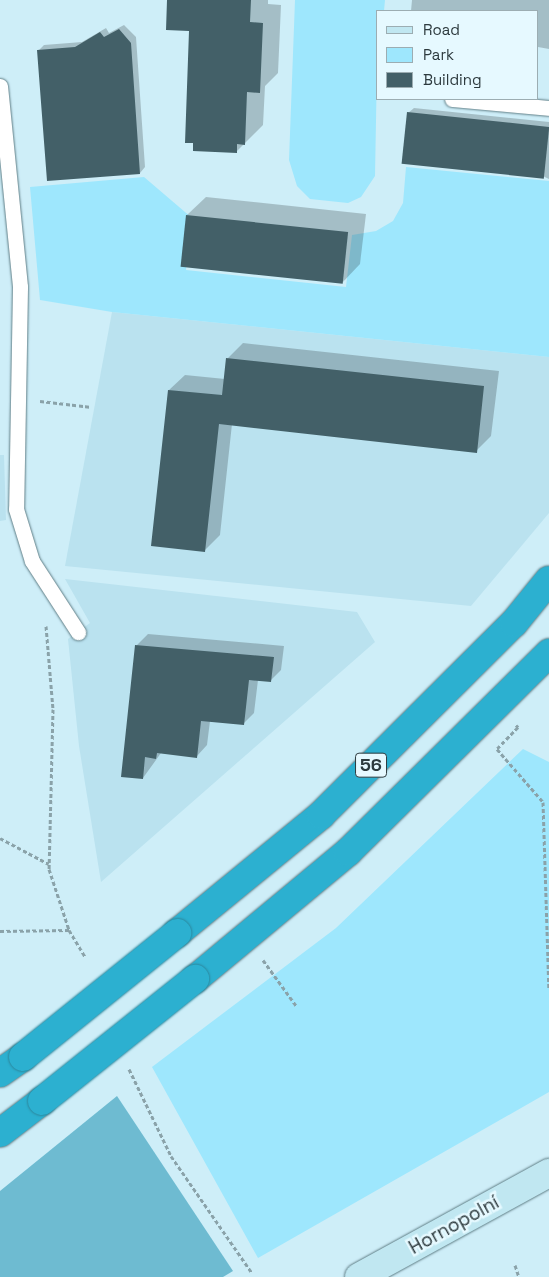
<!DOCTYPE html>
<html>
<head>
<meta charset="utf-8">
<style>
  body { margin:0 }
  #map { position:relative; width:549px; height:1277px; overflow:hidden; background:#ceeef8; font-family:"Space Grotesk",sans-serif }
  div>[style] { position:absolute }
  .built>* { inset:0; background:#bae2ef }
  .green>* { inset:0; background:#9ee7fd }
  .forest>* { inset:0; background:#6ebbd1 }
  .shadow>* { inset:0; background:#0003 }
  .building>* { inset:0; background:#436068; transform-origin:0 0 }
  .path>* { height:3px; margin-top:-1.5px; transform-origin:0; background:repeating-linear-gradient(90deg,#8aa2a9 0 4px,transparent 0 6.5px) }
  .roads { filter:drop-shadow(0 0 1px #607e86) drop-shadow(0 0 1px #607e86) }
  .lane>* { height:15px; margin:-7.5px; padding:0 7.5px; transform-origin:7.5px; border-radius:7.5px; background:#fff }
  .secondary>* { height:28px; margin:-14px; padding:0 14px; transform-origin:14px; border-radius:14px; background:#c0e7f1 }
  .highway>* { height:28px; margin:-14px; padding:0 14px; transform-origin:14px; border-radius:14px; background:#2cb0d0 }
  .bridges { filter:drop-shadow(0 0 1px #2c879d) drop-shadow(0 0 1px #2c879d) }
  .highway-bridge>* { height:28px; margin:-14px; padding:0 14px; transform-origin:14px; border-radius:14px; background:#2cb0d0 }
  span { translate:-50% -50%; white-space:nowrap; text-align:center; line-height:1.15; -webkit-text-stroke:5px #e6f9ff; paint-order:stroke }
  .shield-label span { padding:1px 4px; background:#e6f9ff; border:1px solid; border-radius:4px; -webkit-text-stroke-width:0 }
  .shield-label { font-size:18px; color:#2d3a3e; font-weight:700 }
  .street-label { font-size:19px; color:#2d3a3e }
  .legend { position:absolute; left:376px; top:10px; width:162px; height:90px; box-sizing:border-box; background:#e6f9ff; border:1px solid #9cadb2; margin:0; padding:6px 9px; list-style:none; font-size:15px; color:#2d3a3e }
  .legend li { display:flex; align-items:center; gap:10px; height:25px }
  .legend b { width:25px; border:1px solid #9cadb2 }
</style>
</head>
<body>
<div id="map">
  <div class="built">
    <div style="clip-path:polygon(112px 312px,549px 357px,549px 513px,471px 606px,65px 566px)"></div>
    <div style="clip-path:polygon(0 455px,4px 455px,6px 520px,0 521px)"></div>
    <div style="clip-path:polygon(65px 579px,357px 612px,375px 642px,101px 882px,79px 746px,68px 639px,90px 623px)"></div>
  </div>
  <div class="green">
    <div style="clip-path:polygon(295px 0,385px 0,384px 11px,378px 11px,375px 176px,361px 197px,348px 203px,310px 199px,297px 186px,289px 160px)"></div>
    <div style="clip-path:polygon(406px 167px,549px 181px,549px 357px,112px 312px,40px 300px,30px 187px,144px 177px,192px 218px,186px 270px,346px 287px,352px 235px,376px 231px,393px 221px,403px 203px)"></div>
    <div style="clip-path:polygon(523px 749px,549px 762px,549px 1092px,258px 1258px,152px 1067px,336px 928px)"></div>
  </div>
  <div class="forest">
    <div style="clip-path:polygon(117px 1096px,233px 1271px,223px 1277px,0 1277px,0 1191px)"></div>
  </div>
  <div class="shadow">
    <div style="clip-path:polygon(169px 0,268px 0,268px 4px,281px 5px,278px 73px,265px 86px,263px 125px,236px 152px,191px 30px)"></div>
    <div style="clip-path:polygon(412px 0,549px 0,549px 49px,538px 47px,538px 11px,411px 11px)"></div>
    <div style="clip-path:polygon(124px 25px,136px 37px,145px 167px,140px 173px,48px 179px,39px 50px,44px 45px,82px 42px,106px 28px,109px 33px)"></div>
    <div style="clip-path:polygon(414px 108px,549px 122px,549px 179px,408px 113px)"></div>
    <div style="clip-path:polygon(206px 197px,366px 214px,360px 264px,342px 283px,187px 215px)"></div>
    <div style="clip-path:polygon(243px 343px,499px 371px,491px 436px,476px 451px,232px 424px,220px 535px,205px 550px,169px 390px,185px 375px,225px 379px,228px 358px)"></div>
    <div style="clip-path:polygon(148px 634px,284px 646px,281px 670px,270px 681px,258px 680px,254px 713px,243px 724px,210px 721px,207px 745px,197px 756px,161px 753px,143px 778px,137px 645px)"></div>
  </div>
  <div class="building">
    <div style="clip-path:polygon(167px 0,251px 0,250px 22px,263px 23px,260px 93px,247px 92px,245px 145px,237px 144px,237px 153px,193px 151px,193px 143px,185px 143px,189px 31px,166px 30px)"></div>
    <div style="clip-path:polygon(119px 29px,131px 43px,140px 174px,47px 181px,37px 50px,75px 47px,100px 32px,104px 37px)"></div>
    <div style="left:407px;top:112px;width:143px;height:52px;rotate:6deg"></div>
    <div style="left:186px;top:215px;width:163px;height:52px;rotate:6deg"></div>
    <div style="clip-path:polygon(226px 358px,484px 386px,477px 453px,219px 424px,205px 552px,151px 546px,168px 390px,222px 395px)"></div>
    <div style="clip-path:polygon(135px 645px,274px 657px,271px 682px,249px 680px,244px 725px,201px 721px,197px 758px,157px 753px,156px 759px,145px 757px,143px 779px,121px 777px)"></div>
  </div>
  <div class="path">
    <div style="left:40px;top:401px;width:52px;rotate:6.6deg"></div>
    <div style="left:46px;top:626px;width:83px;rotate:85.2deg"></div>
    <div style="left:53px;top:709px;width:160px;rotate:91.4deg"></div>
    <div style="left:49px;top:869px;width:64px;rotate:71.8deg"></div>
    <div style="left:69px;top:930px;width:31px;rotate:59deg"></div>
    <div style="left:516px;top:725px;width:3px;rotate:45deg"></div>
    <div style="left:518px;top:727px;width:30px;rotate:134deg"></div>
    <div style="left:497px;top:749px;width:70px;rotate:49deg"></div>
    <div style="left:543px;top:802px;width:187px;rotate:88.2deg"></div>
    <div style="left:0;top:838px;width:55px;rotate:28deg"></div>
    <div style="left:0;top:931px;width:69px;rotate:-0.8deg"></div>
    <div style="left:263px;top:960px;width:58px;rotate:54.1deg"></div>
    <div style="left:129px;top:1069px;width:97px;rotate:64.2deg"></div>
    <div style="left:171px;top:1156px;width:142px;rotate:55.3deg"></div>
    <div style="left:515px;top:1265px;width:13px;rotate:72deg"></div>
  </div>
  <div class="roads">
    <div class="lane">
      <div style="left:0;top:86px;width:202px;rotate:84.3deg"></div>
      <div style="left:20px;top:287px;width:222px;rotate:91deg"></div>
      <div style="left:16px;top:509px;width:54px;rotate:72.9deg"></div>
      <div style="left:32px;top:561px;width:85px;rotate:57.1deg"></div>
      <div style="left:452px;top:99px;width:97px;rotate:5.3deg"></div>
    </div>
    <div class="secondary">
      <div style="left:359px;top:1277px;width:217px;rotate:-28.7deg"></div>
    </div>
    <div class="highway">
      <div style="left:177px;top:933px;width:186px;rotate:-39.3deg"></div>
      <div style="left:321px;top:815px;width:272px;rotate:-44.9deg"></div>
      <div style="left:514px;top:623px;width:55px;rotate:-50.9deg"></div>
      <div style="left:195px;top:979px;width:199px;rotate:-39.7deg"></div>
      <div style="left:348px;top:852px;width:283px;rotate:-44.7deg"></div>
      <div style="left:0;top:1073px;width:28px;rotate:-35deg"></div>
      <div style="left:0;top:1133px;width:53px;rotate:-37.3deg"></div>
    </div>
  </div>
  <div class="bridges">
    <div class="highway-bridge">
      <div style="left:23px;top:1057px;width:198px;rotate:-38.8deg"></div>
      <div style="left:42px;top:1101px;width:196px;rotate:-38.6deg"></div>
    </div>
  </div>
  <div class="shield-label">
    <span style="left:371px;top:765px">56</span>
  </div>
  <div class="street-label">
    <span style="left:454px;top:1225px;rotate:-29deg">Hornopolní</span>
  </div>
  <ul class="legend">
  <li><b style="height:6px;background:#c0e7f1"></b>Road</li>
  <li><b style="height:14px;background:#9ee7fd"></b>Park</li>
  <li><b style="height:14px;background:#436068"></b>Building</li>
  </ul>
</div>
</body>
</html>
